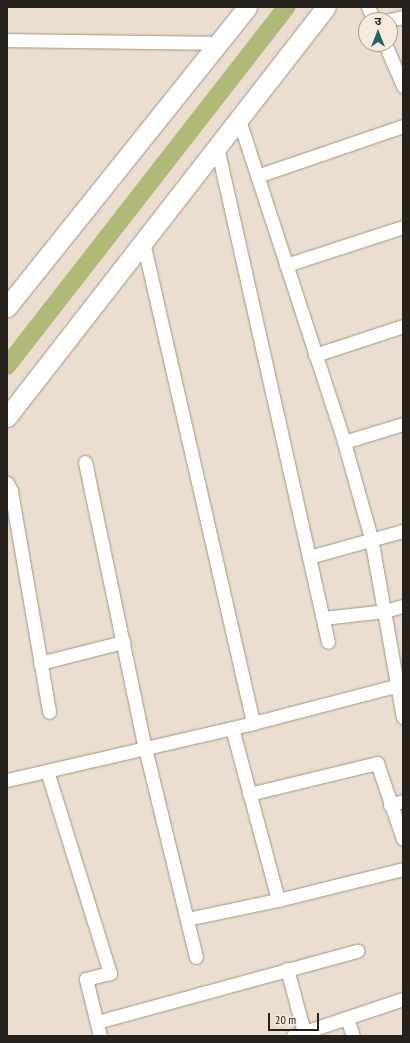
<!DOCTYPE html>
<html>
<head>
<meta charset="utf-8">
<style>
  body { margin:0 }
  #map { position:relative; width:410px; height:1043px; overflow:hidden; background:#ebded1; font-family:"PT Sans Narrow","Noto Sans Devanagari",sans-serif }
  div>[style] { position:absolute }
  .canal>* { height:18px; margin:-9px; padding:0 9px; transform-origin:9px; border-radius:9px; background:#b0b978 }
  .roads { filter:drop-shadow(0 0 1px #a19588) drop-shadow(0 0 1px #a19588) }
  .street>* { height:13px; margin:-6.5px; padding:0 6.5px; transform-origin:6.5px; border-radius:6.5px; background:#fff }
  .secondary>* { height:19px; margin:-9.5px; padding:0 9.5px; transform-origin:9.5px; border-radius:9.5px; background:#fff }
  span { translate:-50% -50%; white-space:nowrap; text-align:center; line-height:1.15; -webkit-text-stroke:3px #f8ebde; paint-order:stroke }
  .frame { position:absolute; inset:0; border:8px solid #26211c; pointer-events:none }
  .north { position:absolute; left:358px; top:12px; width:40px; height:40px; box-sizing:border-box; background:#f8ebde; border:1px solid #a49a90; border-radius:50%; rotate:0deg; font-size:11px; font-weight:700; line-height:16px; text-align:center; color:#26211c }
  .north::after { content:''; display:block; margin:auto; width:14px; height:18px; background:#1c665d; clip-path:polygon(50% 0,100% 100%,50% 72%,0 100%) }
  .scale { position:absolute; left:268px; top:1013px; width:51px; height:18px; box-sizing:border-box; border:2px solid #26211c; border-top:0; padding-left:5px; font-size:12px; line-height:14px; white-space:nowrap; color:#26211c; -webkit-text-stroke:3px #f8ebde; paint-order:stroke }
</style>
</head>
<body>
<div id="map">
  <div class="canal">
    <div style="left:7px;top:366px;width:455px;rotate:-52.1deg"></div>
  </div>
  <div class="roads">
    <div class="street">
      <div style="left:368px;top:7px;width:14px;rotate:65deg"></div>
      <div style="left:389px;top:20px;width:14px;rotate:-12deg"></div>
      <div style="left:7px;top:40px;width:210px;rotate:0.8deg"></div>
      <div style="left:385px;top:44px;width:46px;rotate:66.8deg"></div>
      <div style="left:239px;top:120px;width:339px;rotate:71.9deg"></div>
      <div style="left:344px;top:442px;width:100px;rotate:74.3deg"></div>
      <div style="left:371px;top:538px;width:182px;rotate:79.9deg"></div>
      <div style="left:217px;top:147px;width:507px;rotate:77.36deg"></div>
      <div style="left:257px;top:176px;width:154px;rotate:-18.9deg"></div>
      <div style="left:143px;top:242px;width:493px;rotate:77.1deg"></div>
      <div style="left:286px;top:265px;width:123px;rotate:-18deg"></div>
      <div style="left:315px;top:355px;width:93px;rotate:-18.2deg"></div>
      <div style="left:344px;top:442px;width:62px;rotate:-17deg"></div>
      <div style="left:85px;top:462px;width:292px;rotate:78.2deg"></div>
      <div style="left:145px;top:748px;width:215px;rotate:76.3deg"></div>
      <div style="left:7px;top:483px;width:9px;rotate:63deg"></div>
      <div style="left:11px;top:491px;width:224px;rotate:80.2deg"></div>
      <div style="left:309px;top:557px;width:98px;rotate:-15.5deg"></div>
      <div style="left:323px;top:618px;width:62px;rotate:-6.4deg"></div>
      <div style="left:385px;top:611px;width:19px;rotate:-16deg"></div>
      <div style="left:40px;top:663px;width:86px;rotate:-14.2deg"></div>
      <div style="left:232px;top:728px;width:178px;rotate:75deg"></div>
      <div style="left:278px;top:900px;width:129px;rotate:-13.9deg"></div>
      <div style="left:47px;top:771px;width:212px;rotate:72.7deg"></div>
      <div style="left:110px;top:973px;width:25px;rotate:166deg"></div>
      <div style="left:86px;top:979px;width:59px;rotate:76.2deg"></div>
      <div style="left:7px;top:780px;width:253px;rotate:-13deg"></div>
      <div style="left:253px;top:723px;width:155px;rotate:-14.6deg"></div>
      <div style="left:249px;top:794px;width:132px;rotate:-13.6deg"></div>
      <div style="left:377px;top:763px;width:80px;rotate:71.1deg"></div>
      <div style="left:390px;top:805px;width:14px;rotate:-17deg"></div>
      <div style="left:187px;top:919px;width:93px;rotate:-11.8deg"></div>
      <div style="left:287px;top:969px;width:65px;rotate:74.9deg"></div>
      <div style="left:347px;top:1018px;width:19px;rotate:72deg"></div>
      <div style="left:97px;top:1022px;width:270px;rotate:-15.3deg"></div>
      <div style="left:293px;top:1036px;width:116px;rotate:-18.6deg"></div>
    </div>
    <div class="secondary">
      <div style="left:7px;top:307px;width:384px;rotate:-51.3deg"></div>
      <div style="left:7px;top:417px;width:519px;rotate:-52.12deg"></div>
    </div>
  </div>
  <div class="frame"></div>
  <div class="north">उ</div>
  <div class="scale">20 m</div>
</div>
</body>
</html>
